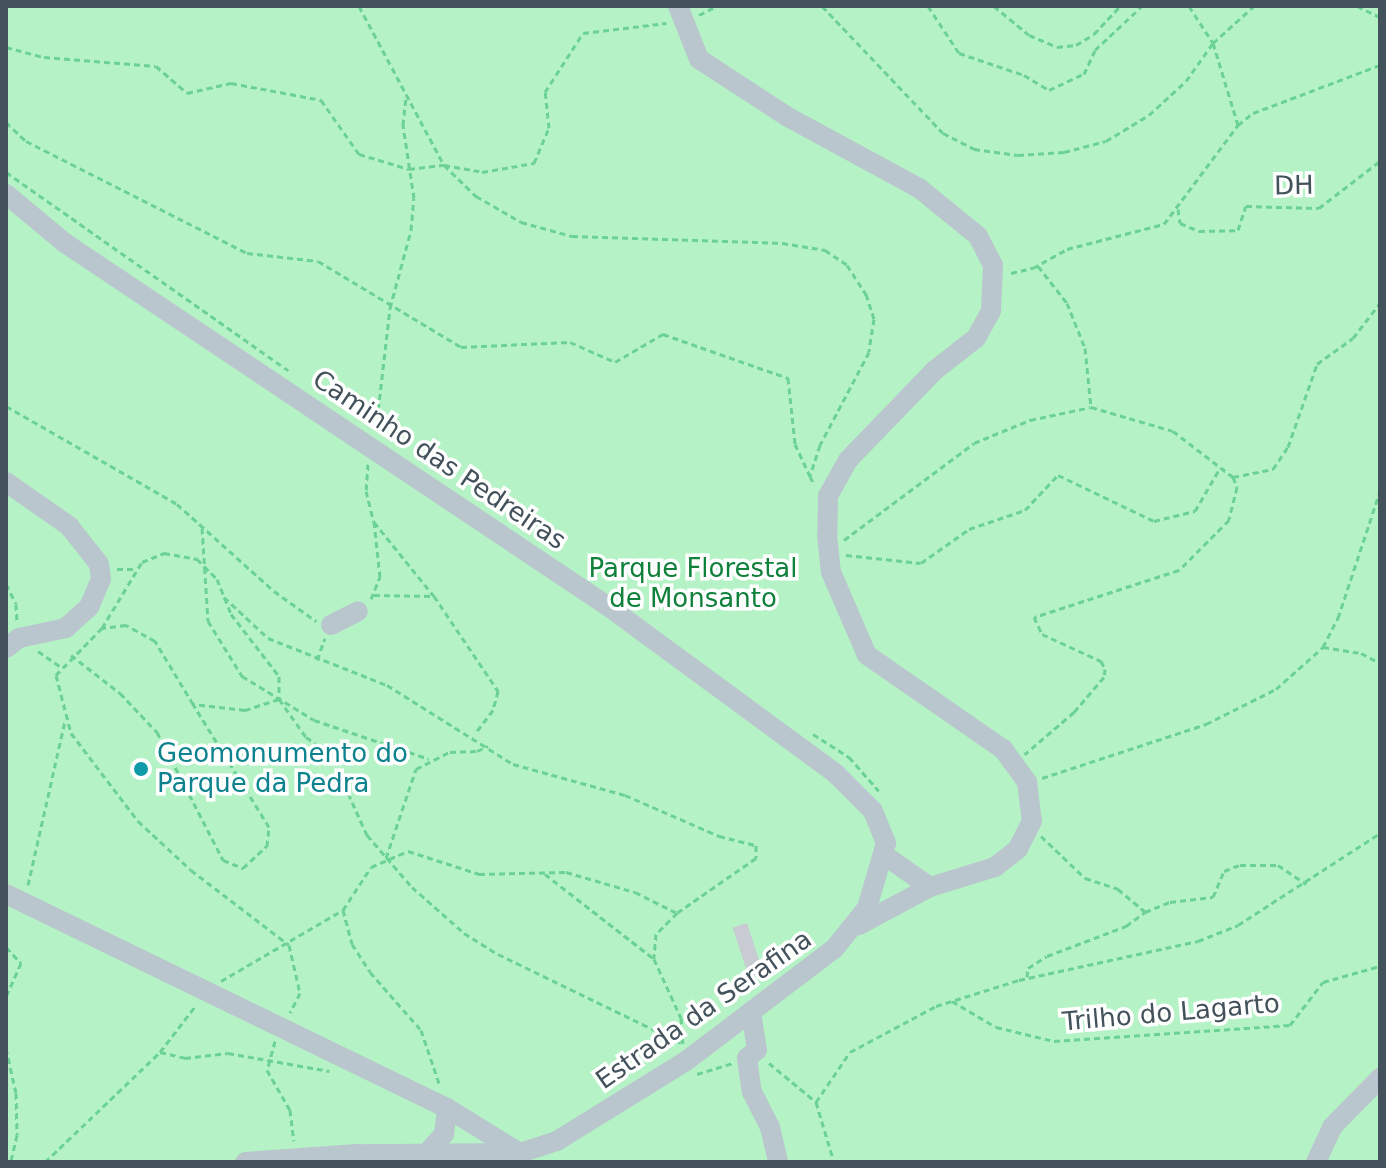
<!DOCTYPE html>
<html>
<head>
<meta charset="utf-8">
<style>
  body { margin:0 }
  #map { position:relative; width:1386px; height:1168px; overflow:hidden; background:#efecec; font-family:"DejaVu Sans",sans-serif }
  div>[style] { position:absolute }
  .green>* { inset:0; background:#b5f2c6; transform-origin:0 0 }
  .building>* { inset:0; background:#c8ccd2; transform-origin:0 0 }
  .path>* { height:3px; margin-top:-1.5px; transform-origin:0; background:repeating-linear-gradient(90deg,#6bd294 0 6px,transparent 0 10px) }
  .minor>* { height:20px; margin:-10px; padding:0 10px; transform-origin:10px; border-radius:10px; background:#b9c6cd }
  .dots>* { width:22px; height:22px; translate:-50% -50%; box-sizing:border-box; border:4px solid #fff; border-radius:50% }
  span { translate:-50% -50%; white-space:nowrap; text-align:center; line-height:1.15; -webkit-text-stroke:7px #fff; paint-order:stroke }
  .street-label { font-size:26px; color:#43525b }
  .park-label { font-size:26px; color:#0f813b }
  .culture-label { font-size:26px; color:#0d838f }
  .left { translate:0 -50%; text-align:left }
  .frame { position:absolute; inset:0; border:8px solid #43525b; pointer-events:none }
</style>
</head>
<body>
<div id="map">
  <div class="green">
    <div style="left:6px;top:6px;width:1374px;height:1156px"></div>
  </div>
  <div class="building">
    <div style="left:747px;top:923px;width:52px;height:15px;rotate:72deg"></div>
  </div>
  <div class="path">
    <div style="left:359px;top:6px;width:180px;rotate:61.9deg"></div>
    <div style="left:444px;top:165px;width:45px;rotate:44.1deg"></div>
    <div style="left:476px;top:196px;width:52px;rotate:30deg"></div>
    <div style="left:521px;top:222px;width:53px;rotate:15.4deg"></div>
    <div style="left:572px;top:236px;width:210px;rotate:1.9deg"></div>
    <div style="left:782px;top:243px;width:44px;rotate:9.2deg"></div>
    <div style="left:825px;top:250px;width:27px;rotate:34deg"></div>
    <div style="left:847px;top:265px;width:35px;rotate:57deg"></div>
    <div style="left:866px;top:294px;width:26px;rotate:72deg"></div>
    <div style="left:874px;top:319px;width:33px;rotate:99deg"></div>
    <div style="left:869px;top:352px;width:105px;rotate:117.8deg"></div>
    <div style="left:820px;top:445px;width:33px;rotate:108deg"></div>
    <div style="left:810px;top:476px;width:10px;rotate:66deg"></div>
    <div style="left:822px;top:6px;width:175px;rotate:46.4deg"></div>
    <div style="left:943px;top:133px;width:35px;rotate:27deg"></div>
    <div style="left:974px;top:149px;width:44px;rotate:7.8deg"></div>
    <div style="left:1018px;top:155px;width:46px;rotate:-3.7deg"></div>
    <div style="left:1064px;top:152px;width:43px;rotate:-14.7deg"></div>
    <div style="left:1106px;top:141px;width:50px;rotate:-31.2deg"></div>
    <div style="left:1149px;top:115px;width:50px;rotate:-42.6deg"></div>
    <div style="left:1186px;top:81px;width:47px;rotate:-54.6deg"></div>
    <div style="left:1213px;top:43px;width:55px;rotate:-42.1deg"></div>
    <div style="left:928px;top:6px;width:56px;rotate:56.6deg"></div>
    <div style="left:959px;top:53px;width:69px;rotate:18.7deg"></div>
    <div style="left:1024px;top:75px;width:29px;rotate:31deg"></div>
    <div style="left:1049px;top:90px;width:38px;rotate:-25deg"></div>
    <div style="left:1084px;top:74px;width:26px;rotate:-65deg"></div>
    <div style="left:1095px;top:50px;width:64px;rotate:-43.1deg"></div>
    <div style="left:994px;top:6px;width:45px;rotate:39.6deg"></div>
    <div style="left:1029px;top:35px;width:30px;rotate:23deg"></div>
    <div style="left:1057px;top:47px;width:19px;rotate:-6deg"></div>
    <div style="left:1076px;top:45px;width:21px;rotate:-31deg"></div>
    <div style="left:1094px;top:34px;width:38px;rotate:-47deg"></div>
    <div style="left:1189px;top:6px;width:44px;rotate:57deg"></div>
    <div style="left:1213px;top:43px;width:86px;rotate:73deg"></div>
    <div style="left:1357px;top:6px;width:25px;rotate:26deg"></div>
    <div style="left:699px;top:15px;width:20px;rotate:-27deg"></div>
    <div style="left:6px;top:47px;width:39px;rotate:15deg"></div>
    <div style="left:44px;top:57px;width:112px;rotate:4.6deg"></div>
    <div style="left:156px;top:66px;width:41px;rotate:41.1deg"></div>
    <div style="left:187px;top:93px;width:45px;rotate:-12.8deg"></div>
    <div style="left:231px;top:83px;width:92px;rotate:10.7deg"></div>
    <div style="left:321px;top:100px;width:66px;rotate:54.9deg"></div>
    <div style="left:359px;top:154px;width:52px;rotate:16.7deg"></div>
    <div style="left:409px;top:169px;width:35px;rotate:-7deg"></div>
    <div style="left:444px;top:165px;width:39px;rotate:10deg"></div>
    <div style="left:482px;top:172px;width:53px;rotate:-9.8deg"></div>
    <div style="left:534px;top:163px;width:38px;rotate:-67deg"></div>
    <div style="left:549px;top:128px;width:36px;rotate:-96deg"></div>
    <div style="left:545px;top:92px;width:70px;rotate:-57.2deg"></div>
    <div style="left:583px;top:33px;width:84px;rotate:-6.9deg"></div>
    <div style="left:6px;top:122px;width:28px;rotate:44deg"></div>
    <div style="left:26px;top:141px;width:248px;rotate:26.9deg"></div>
    <div style="left:247px;top:253px;width:71px;rotate:6.4deg"></div>
    <div style="left:318px;top:261px;width:167px;rotate:31deg"></div>
    <div style="left:461px;top:347px;width:109px;rotate:-2.6deg"></div>
    <div style="left:570px;top:342px;width:49px;rotate:24deg"></div>
    <div style="left:615px;top:362px;width:56px;rotate:-30.3deg"></div>
    <div style="left:663px;top:334px;width:133px;rotate:19.4deg"></div>
    <div style="left:788px;top:378px;width:66px;rotate:83.9deg"></div>
    <div style="left:795px;top:444px;width:35px;rotate:65deg"></div>
    <div style="left:6px;top:172px;width:345px;rotate:35.1deg"></div>
    <div style="left:1178px;top:209px;width:14px;rotate:82deg"></div>
    <div style="left:1180px;top:223px;width:21px;rotate:23deg"></div>
    <div style="left:1199px;top:231px;width:39px;rotate:-1deg"></div>
    <div style="left:1238px;top:230px;width:25px;rotate:-72deg"></div>
    <div style="left:1246px;top:206px;width:73px;rotate:1.6deg"></div>
    <div style="left:1319px;top:208px;width:77px;rotate:-37.6deg"></div>
    <div style="left:1038px;top:266px;width:47px;rotate:51.9deg"></div>
    <div style="left:1067px;top:303px;width:48px;rotate:68.2deg"></div>
    <div style="left:1085px;top:348px;width:59px;rotate:84.2deg"></div>
    <div style="left:1011px;top:273px;width:23px;rotate:-13deg"></div>
    <div style="left:1033px;top:268px;width:39px;rotate:-29deg"></div>
    <div style="left:1067px;top:249px;width:100px;rotate:-14.5deg"></div>
    <div style="left:1164px;top:224px;width:124px;rotate:-53.2deg"></div>
    <div style="left:1238px;top:125px;width:19px;rotate:-39deg"></div>
    <div style="left:1253px;top:113px;width:136px;rotate:-20.7deg"></div>
    <div style="left:6px;top:406px;width:197px;rotate:29.8deg"></div>
    <div style="left:177px;top:504px;width:130px;rotate:41.9deg"></div>
    <div style="left:274px;top:591px;width:52px;rotate:35.5deg"></div>
    <div style="left:376px;top:429px;width:122px;rotate:-83.4deg"></div>
    <div style="left:390px;top:308px;width:81px;rotate:-74.9deg"></div>
    <div style="left:411px;top:230px;width:32px;rotate:-85deg"></div>
    <div style="left:414px;top:198px;width:74px;rotate:-98.6deg"></div>
    <div style="left:403px;top:125px;width:27px;rotate:-84deg"></div>
    <div style="left:368px;top:464px;width:27px;rotate:94deg"></div>
    <div style="left:366px;top:491px;width:32px;rotate:76deg"></div>
    <div style="left:374px;top:522px;width:95px;rotate:51deg"></div>
    <div style="left:434px;top:596px;width:115px;rotate:56deg"></div>
    <div style="left:498px;top:691px;width:20px;rotate:105deg"></div>
    <div style="left:493px;top:710px;width:30px;rotate:127deg"></div>
    <div style="left:1233px;top:477px;width:41px;rotate:-11.3deg"></div>
    <div style="left:1273px;top:469px;width:27px;rotate:-56deg"></div>
    <div style="left:1288px;top:447px;width:88px;rotate:-70.7deg"></div>
    <div style="left:1317px;top:364px;width:44px;rotate:-35.8deg"></div>
    <div style="left:1353px;top:338px;width:44px;rotate:-52.4deg"></div>
    <div style="left:202px;top:528px;width:93px;rotate:86.3deg"></div>
    <div style="left:208px;top:621px;width:65px;rotate:58.3deg"></div>
    <div style="left:242px;top:676px;width:84px;rotate:31.4deg"></div>
    <div style="left:314px;top:720px;width:121px;rotate:18.7deg"></div>
    <div style="left:844px;top:540px;width:162px;rotate:-36.7deg"></div>
    <div style="left:974px;top:443px;width:61px;rotate:-22.3deg"></div>
    <div style="left:1030px;top:420px;width:62px;rotate:-12deg"></div>
    <div style="left:1091px;top:407px;width:85px;rotate:16.3deg"></div>
    <div style="left:1173px;top:431px;width:76px;rotate:37.5deg"></div>
    <div style="left:1233px;top:477px;width:11px;rotate:68deg"></div>
    <div style="left:1237px;top:487px;width:34px;rotate:104deg"></div>
    <div style="left:1229px;top:520px;width:71px;rotate:135deg"></div>
    <div style="left:1179px;top:570px;width:152px;rotate:162deg"></div>
    <div style="left:1034px;top:617px;width:19px;rotate:65deg"></div>
    <div style="left:1042px;top:634px;width:65px;rotate:24.6deg"></div>
    <div style="left:1101px;top:661px;width:9px;rotate:63deg"></div>
    <div style="left:1105px;top:669px;width:8px;rotate:97deg"></div>
    <div style="left:1104px;top:677px;width:46px;rotate:130.6deg"></div>
    <div style="left:1074px;top:712px;width:65px;rotate:139.4deg"></div>
    <div style="left:846px;top:555px;width:75px;rotate:6.1deg"></div>
    <div style="left:921px;top:563px;width:59px;rotate:-35.3deg"></div>
    <div style="left:969px;top:529px;width:59px;rotate:-18.7deg"></div>
    <div style="left:1025px;top:510px;width:48px;rotate:-46.7deg"></div>
    <div style="left:1058px;top:475px;width:106px;rotate:25.6deg"></div>
    <div style="left:1154px;top:521px;width:42px;rotate:-13.7deg"></div>
    <div style="left:1195px;top:511px;width:50px;rotate:-59.8deg"></div>
    <div style="left:117px;top:569px;width:17px"></div>
    <div style="left:6px;top:584px;width:22px;rotate:63deg"></div>
    <div style="left:16px;top:604px;width:18px;rotate:87deg"></div>
    <div style="left:374px;top:595px;width:60px;rotate:1deg"></div>
    <div style="left:224px;top:597px;width:60px;rotate:43deg"></div>
    <div style="left:268px;top:638px;width:128px;rotate:21.6deg"></div>
    <div style="left:387px;top:685px;width:149px;rotate:32.1deg"></div>
    <div style="left:513px;top:764px;width:116px;rotate:15.5deg"></div>
    <div style="left:625px;top:795px;width:103px;rotate:23.6deg"></div>
    <div style="left:719px;top:836px;width:38px;rotate:14deg"></div>
    <div style="left:756px;top:845px;width:13px;rotate:90deg"></div>
    <div style="left:756px;top:858px;width:96px;rotate:145.2deg"></div>
    <div style="left:677px;top:913px;width:30px;rotate:135deg"></div>
    <div style="left:656px;top:934px;width:25px;rotate:95deg"></div>
    <div style="left:654px;top:959px;width:65px;rotate:65.4deg"></div>
    <div style="left:681px;top:1018px;width:26px;rotate:86deg"></div>
    <div style="left:371px;top:599px;width:24px;rotate:-68deg"></div>
    <div style="left:380px;top:577px;width:55px;rotate:-96.2deg"></div>
    <div style="left:102px;top:628px;width:77px;rotate:-58.8deg"></div>
    <div style="left:142px;top:562px;width:24px;rotate:-22deg"></div>
    <div style="left:164px;top:553px;width:34px;rotate:10deg"></div>
    <div style="left:197px;top:559px;width:28px;rotate:45deg"></div>
    <div style="left:217px;top:579px;width:38px;rotate:68deg"></div>
    <div style="left:231px;top:614px;width:78px;rotate:52.3deg"></div>
    <div style="left:279px;top:676px;width:23px;rotate:90deg"></div>
    <div style="left:279px;top:699px;width:47px;rotate:54.6deg"></div>
    <div style="left:306px;top:737px;width:40px;rotate:34deg"></div>
    <div style="left:339px;top:759px;width:25px;rotate:79deg"></div>
    <div style="left:344px;top:784px;width:56px;rotate:65.7deg"></div>
    <div style="left:367px;top:835px;width:69px;rotate:49.1deg"></div>
    <div style="left:412px;top:887px;width:69px;rotate:41.5deg"></div>
    <div style="left:464px;top:933px;width:40px;rotate:32deg"></div>
    <div style="left:498px;top:954px;width:203px;rotate:25.9deg"></div>
    <div style="left:1323px;top:647px;width:38px;rotate:9deg"></div>
    <div style="left:1361px;top:653px;width:21px;rotate:28deg"></div>
    <div style="left:38px;top:651px;width:28px;rotate:35deg"></div>
    <div style="left:71px;top:655px;width:62px;rotate:37.8deg"></div>
    <div style="left:120px;top:693px;width:54px;rotate:46.5deg"></div>
    <div style="left:157px;top:732px;width:144px;rotate:62.7deg"></div>
    <div style="left:223px;top:860px;width:22px;rotate:22deg"></div>
    <div style="left:243px;top:868px;width:33px;rotate:-43deg"></div>
    <div style="left:267px;top:846px;width:19px;rotate:-84deg"></div>
    <div style="left:269px;top:827px;width:145px;rotate:-121.7deg"></div>
    <div style="left:317px;top:660px;width:23px;rotate:-70deg"></div>
    <div style="left:279px;top:699px;width:36px;rotate:162deg"></div>
    <div style="left:245px;top:710px;width:52px;rotate:-173.4deg"></div>
    <div style="left:193px;top:704px;width:74px;rotate:-121.1deg"></div>
    <div style="left:155px;top:641px;width:33px;rotate:-151deg"></div>
    <div style="left:126px;top:625px;width:24px;rotate:173deg"></div>
    <div style="left:102px;top:628px;width:66px;rotate:134.4deg"></div>
    <div style="left:56px;top:675px;width:60px;rotate:75.5deg"></div>
    <div style="left:71px;top:733px;width:111px;rotate:52.7deg"></div>
    <div style="left:138px;top:821px;width:72px;rotate:42.8deg"></div>
    <div style="left:191px;top:870px;width:123px;rotate:37.4deg"></div>
    <div style="left:289px;top:945px;width:49px;rotate:77.1deg"></div>
    <div style="left:300px;top:993px;width:22px;rotate:117deg"></div>
    <div style="left:813px;top:734px;width:43px;rotate:32.6deg"></div>
    <div style="left:849px;top:757px;width:45px;rotate:48.6deg"></div>
    <div style="left:1042px;top:778px;width:173px;rotate:-18.2deg"></div>
    <div style="left:1206px;top:724px;width:78px;rotate:-26.6deg"></div>
    <div style="left:1276px;top:689px;width:63px;rotate:-41.8deg"></div>
    <div style="left:1323px;top:647px;width:33px;rotate:-63deg"></div>
    <div style="left:1338px;top:618px;width:134px;rotate:-71.7deg"></div>
    <div style="left:1041px;top:836px;width:61px;rotate:43.7deg"></div>
    <div style="left:1085px;top:878px;width:35px;rotate:18deg"></div>
    <div style="left:1118px;top:889px;width:35px;rotate:40deg"></div>
    <div style="left:386px;top:858px;width:94px;rotate:-71.4deg"></div>
    <div style="left:416px;top:769px;width:38px;rotate:-27deg"></div>
    <div style="left:450px;top:752px;width:27px;rotate:-2deg"></div>
    <div style="left:477px;top:751px;width:12px;rotate:-24deg"></div>
    <div style="left:545px;top:874px;width:138px;rotate:37.9deg"></div>
    <div style="left:28px;top:885px;width:168px;rotate:-77.3deg"></div>
    <div style="left:343px;top:910px;width:35px;rotate:75deg"></div>
    <div style="left:352px;top:944px;width:33px;rotate:57deg"></div>
    <div style="left:370px;top:972px;width:77px;rotate:48.7deg"></div>
    <div style="left:421px;top:1030px;width:59px;rotate:71.3deg"></div>
    <div style="left:6px;top:947px;width:22px;rotate:47deg"></div>
    <div style="left:21px;top:963px;width:36px;rotate:114deg"></div>
    <div style="left:1027px;top:977px;width:9px;rotate:-84deg"></div>
    <div style="left:1028px;top:968px;width:22px;rotate:-32deg"></div>
    <div style="left:1047px;top:956px;width:85px;rotate:-20.8deg"></div>
    <div style="left:1126px;top:926px;width:24px;rotate:-36deg"></div>
    <div style="left:1145px;top:912px;width:27px;rotate:-22deg"></div>
    <div style="left:1170px;top:902px;width:43px;rotate:-6.6deg"></div>
    <div style="left:1213px;top:897px;width:28px;rotate:-67deg"></div>
    <div style="left:1224px;top:871px;width:17px;rotate:-21deg"></div>
    <div style="left:1240px;top:865px;width:38px"></div>
    <div style="left:1278px;top:865px;width:34px;rotate:34deg"></div>
    <div style="left:221px;top:981px;width:141px;rotate:-30.2deg"></div>
    <div style="left:343px;top:910px;width:51px;rotate:-56.9deg"></div>
    <div style="left:371px;top:867px;width:40px;rotate:-23.4deg"></div>
    <div style="left:408px;top:851px;width:75px;rotate:17.9deg"></div>
    <div style="left:479px;top:874px;width:87px;rotate:-1.3deg"></div>
    <div style="left:566px;top:872px;width:72px;rotate:16.2deg"></div>
    <div style="left:635px;top:892px;width:47px;rotate:26.6deg"></div>
    <div style="left:952px;top:1001px;width:51px;rotate:30.6deg"></div>
    <div style="left:996px;top:1027px;width:60px;rotate:13.6deg"></div>
    <div style="left:1054px;top:1041px;width:237px;rotate:-3.9deg"></div>
    <div style="left:1290px;top:1025px;width:54px;rotate:-52.5deg"></div>
    <div style="left:1323px;top:982px;width:59px;rotate:-15.7deg"></div>
    <div style="left:275px;top:1041px;width:30px;rotate:105deg"></div>
    <div style="left:267px;top:1070px;width:46px;rotate:60.1deg"></div>
    <div style="left:290px;top:1110px;width:31px;rotate:83deg"></div>
    <div style="left:6px;top:1048px;width:46px;rotate:77.5deg"></div>
    <div style="left:16px;top:1093px;width:42px;rotate:88.6deg"></div>
    <div style="left:17px;top:1135px;width:28px;rotate:103deg"></div>
    <div style="left:160px;top:1052px;width:26px;rotate:13deg"></div>
    <div style="left:185px;top:1058px;width:43px;rotate:-6.6deg"></div>
    <div style="left:228px;top:1053px;width:103px;rotate:10.1deg"></div>
    <div style="left:769px;top:1063px;width:61px;rotate:39.7deg"></div>
    <div style="left:816px;top:1102px;width:63px;rotate:73.3deg"></div>
    <div style="left:697px;top:1074px;width:37px;rotate:-17deg"></div>
    <div style="left:816px;top:1102px;width:60px;rotate:-55.8deg"></div>
    <div style="left:850px;top:1052px;width:98px;rotate:-28.1deg"></div>
    <div style="left:936px;top:1006px;width:87px;rotate:-17.4deg"></div>
    <div style="left:1019px;top:980px;width:183px;rotate:-12.3deg"></div>
    <div style="left:1198px;top:941px;width:43px;rotate:-21.8deg"></div>
    <div style="left:1238px;top:925px;width:169px;rotate:-32.9deg"></div>
    <div style="left:45px;top:1162px;width:159px;rotate:-43.7deg"></div>
    <div style="left:160px;top:1052px;width:59px;rotate:-52.5deg"></div>
  </div>
  <div class="minor">
    <div style="left:678px;top:6px;width:57px;rotate:68.4deg"></div>
    <div style="left:699px;top:59px;width:106px;rotate:33.1deg"></div>
    <div style="left:788px;top:117px;width:149px;rotate:28.5deg"></div>
    <div style="left:919px;top:188px;width:76px;rotate:39.1deg"></div>
    <div style="left:978px;top:236px;width:33px;rotate:63deg"></div>
    <div style="left:993px;top:265px;width:46px;rotate:92.5deg"></div>
    <div style="left:991px;top:311px;width:31px;rotate:119deg"></div>
    <div style="left:976px;top:338px;width:52px;rotate:142deg"></div>
    <div style="left:935px;top:370px;width:125px;rotate:134deg"></div>
    <div style="left:848px;top:460px;width:41px;rotate:119.1deg"></div>
    <div style="left:828px;top:496px;width:39px;rotate:91deg"></div>
    <div style="left:827px;top:535px;width:37px;rotate:84deg"></div>
    <div style="left:831px;top:572px;width:90px;rotate:66.6deg"></div>
    <div style="left:867px;top:655px;width:165px;rotate:34.7deg"></div>
    <div style="left:1003px;top:749px;width:41px;rotate:54deg"></div>
    <div style="left:1027px;top:782px;width:39px;rotate:83deg"></div>
    <div style="left:1032px;top:821px;width:31px;rotate:117deg"></div>
    <div style="left:1018px;top:849px;width:29px;rotate:142deg"></div>
    <div style="left:995px;top:867px;width:68px;rotate:162.9deg"></div>
    <div style="left:930px;top:887px;width:81px;rotate:151.8deg"></div>
    <div style="left:6px;top:194px;width:77px;rotate:39.7deg"></div>
    <div style="left:65px;top:243px;width:655px;rotate:33.79deg"></div>
    <div style="left:609px;top:607px;width:282px;rotate:36.3deg"></div>
    <div style="left:836px;top:774px;width:52px;rotate:45deg"></div>
    <div style="left:873px;top:811px;width:35px;rotate:68deg"></div>
    <div style="left:886px;top:843px;width:68px;rotate:106.3deg"></div>
    <div style="left:867px;top:908px;width:51px;rotate:128.7deg"></div>
    <div style="left:835px;top:948px;width:187px;rotate:142.8deg"></div>
    <div style="left:686px;top:1061px;width:152px;rotate:148.2deg"></div>
    <div style="left:557px;top:1141px;width:39px;rotate:162deg"></div>
    <div style="left:520px;top:1153px;width:163px;rotate:179.6deg"></div>
    <div style="left:357px;top:1154px;width:112px;rotate:175.9deg"></div>
    <div style="left:6px;top:482px;width:77px;rotate:34.9deg"></div>
    <div style="left:69px;top:526px;width:48px;rotate:51.7deg"></div>
    <div style="left:99px;top:564px;width:15px;rotate:82deg"></div>
    <div style="left:101px;top:579px;width:30px;rotate:113deg"></div>
    <div style="left:89px;top:607px;width:31px;rotate:138deg"></div>
    <div style="left:66px;top:628px;width:48px;rotate:168deg"></div>
    <div style="left:19px;top:638px;width:16px;rotate:142deg"></div>
    <div style="left:331px;top:625px;width:30px;rotate:-27deg"></div>
    <div style="left:884px;top:855px;width:56px;rotate:34.8deg"></div>
    <div style="left:6px;top:894px;width:490px;rotate:25.9deg"></div>
    <div style="left:447px;top:1108px;width:86px;rotate:31.7deg"></div>
    <div style="left:747px;top:1058px;width:34px;rotate:82deg"></div>
    <div style="left:752px;top:1092px;width:39px;rotate:63deg"></div>
    <div style="left:770px;top:1127px;width:36px;rotate:77deg"></div>
    <div style="left:747px;top:1058px;width:13px;rotate:-39deg"></div>
    <div style="left:757px;top:1050px;width:36px;rotate:-99deg"></div>
    <div style="left:427px;top:1153px;width:25px;rotate:-48deg"></div>
    <div style="left:444px;top:1134px;width:26px;rotate:-83deg"></div>
    <div style="left:1316px;top:1162px;width:38px;rotate:-65deg"></div>
    <div style="left:1332px;top:1127px;width:69px;rotate:-45.6deg"></div>
  </div>
  <div class="dots">
    <div style="left:141px;top:769px;background:#0f9aa8"></div>
  </div>
  <div class="street-label">
    <span style="left:1294px;top:186px;rotate:-1deg">DH</span>
    <span style="left:439px;top:460px;rotate:34deg">Caminho das Pedreiras</span>
    <span style="left:704px;top:1010px;rotate:-35deg">Estrada da Serafina</span>
    <span style="left:1171px;top:1013px;rotate:-5deg">Trilho do Lagarto</span>
  </div>
  <div class="park-label">
    <span style="left:693px;top:584px">Parque Florestal<br>de Monsanto</span>
  </div>
  <div class="culture-label">
    <span class="left" style="left:157px;top:769px">Geomonumento do<br>Parque da Pedra</span>
  </div>
  <div class="frame"></div>
</div>
</body>
</html>
